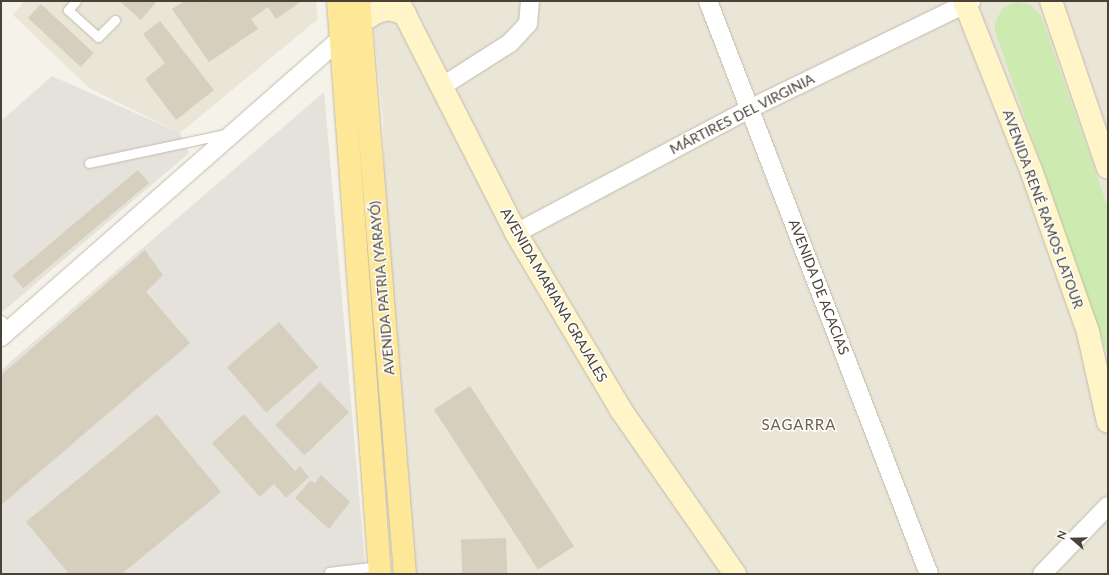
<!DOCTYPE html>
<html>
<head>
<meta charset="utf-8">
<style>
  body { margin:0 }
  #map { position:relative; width:1109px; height:575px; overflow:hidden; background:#f5f2e9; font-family:Lato,sans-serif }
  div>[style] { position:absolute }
  .residential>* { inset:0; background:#e9e5d7 }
  .industrial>* { inset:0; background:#e5e1db }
  .green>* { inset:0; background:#cdeab1 }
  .building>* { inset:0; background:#d7cfbe; transform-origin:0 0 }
  .roads { filter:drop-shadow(0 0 1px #c1bbab) drop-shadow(0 0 1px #c1bbab) }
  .lane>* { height:9px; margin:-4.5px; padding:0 4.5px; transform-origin:4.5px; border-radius:4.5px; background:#fff }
  .street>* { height:18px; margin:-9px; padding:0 9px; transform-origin:9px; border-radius:9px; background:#fff }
  .secondary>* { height:22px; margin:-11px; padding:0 11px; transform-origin:11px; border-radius:11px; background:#fff5c9 }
  .primary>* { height:22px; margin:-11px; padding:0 11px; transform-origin:11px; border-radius:11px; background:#ffe798 }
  span { translate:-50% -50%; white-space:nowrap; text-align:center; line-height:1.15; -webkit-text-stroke:3px #fff; paint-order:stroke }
  .street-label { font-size:14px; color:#494337 }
  .neighbourhood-label { font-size:15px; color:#6c624e; letter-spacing:1px }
  .frame { position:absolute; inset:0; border:2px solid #494337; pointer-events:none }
  .north { position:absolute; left:1053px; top:519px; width:40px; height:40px; -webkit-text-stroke:3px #fff; paint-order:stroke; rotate:290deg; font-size:11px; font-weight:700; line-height:16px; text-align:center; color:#494337 }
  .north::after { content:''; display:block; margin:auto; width:14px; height:18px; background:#494337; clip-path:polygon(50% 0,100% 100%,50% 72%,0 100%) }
</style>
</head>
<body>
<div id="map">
  <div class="residential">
    <div style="clip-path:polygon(24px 1px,316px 1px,318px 19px,180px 133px,89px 88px,13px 15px)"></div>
    <div style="clip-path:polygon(371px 1px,1108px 1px,1108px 574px,415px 574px,385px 199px,383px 121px)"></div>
  </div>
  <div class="industrial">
    <div style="clip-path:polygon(52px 76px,180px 133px,189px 153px,1px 313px,1px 121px)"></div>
    <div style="clip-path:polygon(324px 92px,366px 574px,1px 574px,1px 370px)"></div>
  </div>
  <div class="green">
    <div style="clip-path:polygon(1016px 2px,1031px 5px,1041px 16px,1108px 208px,1108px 356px,995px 31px,995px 23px,1002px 9px)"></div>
  </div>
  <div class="building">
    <div style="clip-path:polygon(119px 1px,157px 1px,141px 20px)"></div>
    <div style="clip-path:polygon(184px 1px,204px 1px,205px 3px,209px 1px,302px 1px,276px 19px,268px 7px,251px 19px,258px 29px,209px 62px,172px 9px)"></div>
    <div style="left:41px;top:4px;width:72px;height:19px;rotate:43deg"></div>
    <div style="clip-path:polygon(160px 21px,214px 90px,176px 120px,145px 79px,165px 63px,143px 34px)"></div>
    <div style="left:138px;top:170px;width:17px;height:164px;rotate:50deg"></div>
    <div style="clip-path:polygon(145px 250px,163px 275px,146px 292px,190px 343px,1px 505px,1px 375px)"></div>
    <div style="left:279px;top:322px;width:60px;height:69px;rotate:49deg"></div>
    <div style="left:320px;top:382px;width:42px;height:62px;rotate:46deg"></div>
    <div style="left:470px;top:386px;width:191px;height:43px;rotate:57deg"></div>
    <div style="clip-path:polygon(157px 414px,221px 492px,122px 574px,69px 574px,26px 522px)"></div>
    <div style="clip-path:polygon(244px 414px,295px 471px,300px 466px,309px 477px,286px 498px,274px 484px,260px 497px,212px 443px)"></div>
    <div style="clip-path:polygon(321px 475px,350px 502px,329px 529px,295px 498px,310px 481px,315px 483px)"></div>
    <div style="left:506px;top:538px;width:36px;height:45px;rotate:88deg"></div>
  </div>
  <div class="roads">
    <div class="lane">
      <div style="left:76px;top:1px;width:12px;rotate:132deg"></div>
      <div style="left:68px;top:10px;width:40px;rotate:42deg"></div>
      <div style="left:98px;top:37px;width:24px;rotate:-45deg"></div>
      <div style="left:89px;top:163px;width:140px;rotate:-12deg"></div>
      <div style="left:1px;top:320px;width:12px;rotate:48deg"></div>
      <div style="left:329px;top:572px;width:50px;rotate:-6.8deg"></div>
    </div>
    <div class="street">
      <div style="left:708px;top:1px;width:614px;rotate:68.91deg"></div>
      <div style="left:441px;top:87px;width:82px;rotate:-32.5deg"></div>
      <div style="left:510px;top:43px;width:26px;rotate:-47deg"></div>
      <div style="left:528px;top:24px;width:23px;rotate:-85deg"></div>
      <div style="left:516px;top:233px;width:264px;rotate:-28deg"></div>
      <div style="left:749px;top:109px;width:247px;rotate:-25.9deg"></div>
      <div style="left:1px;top:337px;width:453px;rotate:-41.3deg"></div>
      <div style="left:1042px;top:574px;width:95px;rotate:-45.9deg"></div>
    </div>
    <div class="secondary">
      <div style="left:398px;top:1px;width:260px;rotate:63deg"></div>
      <div style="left:516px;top:233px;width:206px;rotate:59.3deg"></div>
      <div style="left:621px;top:410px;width:200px;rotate:55.2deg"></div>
      <div style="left:964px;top:1px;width:182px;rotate:68.4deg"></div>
      <div style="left:1031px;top:170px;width:172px;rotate:70.6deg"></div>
      <div style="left:1088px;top:332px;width:92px;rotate:77.5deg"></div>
      <div style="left:1051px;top:1px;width:176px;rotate:71.2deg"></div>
      <div style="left:361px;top:22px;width:19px;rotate:-32deg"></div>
      <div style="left:377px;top:12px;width:12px;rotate:-14deg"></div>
      <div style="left:389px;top:9px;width:17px;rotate:17deg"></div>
    </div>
    <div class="primary">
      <div style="left:338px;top:1px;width:575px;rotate:85.81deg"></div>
      <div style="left:359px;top:1px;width:575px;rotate:85.41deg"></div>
    </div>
  </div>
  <div class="street-label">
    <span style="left:742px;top:114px;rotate:-27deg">MÁRTIRES DEL VIRGINIA</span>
    <span style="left:1043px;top:209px;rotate:70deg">AVENIDA RENÉ RAMOS LATOUR</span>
    <span style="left:819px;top:287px;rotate:69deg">AVENIDA DE ACACIAS</span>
    <span style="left:382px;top:288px;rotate:-95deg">AVENIDA PATRIA (YARAYÓ)</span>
    <span style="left:554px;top:295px;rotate:60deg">AVENIDA MARIANA GRAJALES</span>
  </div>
  <div class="neighbourhood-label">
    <span style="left:799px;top:425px">SAGARRA</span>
  </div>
  <div class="frame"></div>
  <div class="north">N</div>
</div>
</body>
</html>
